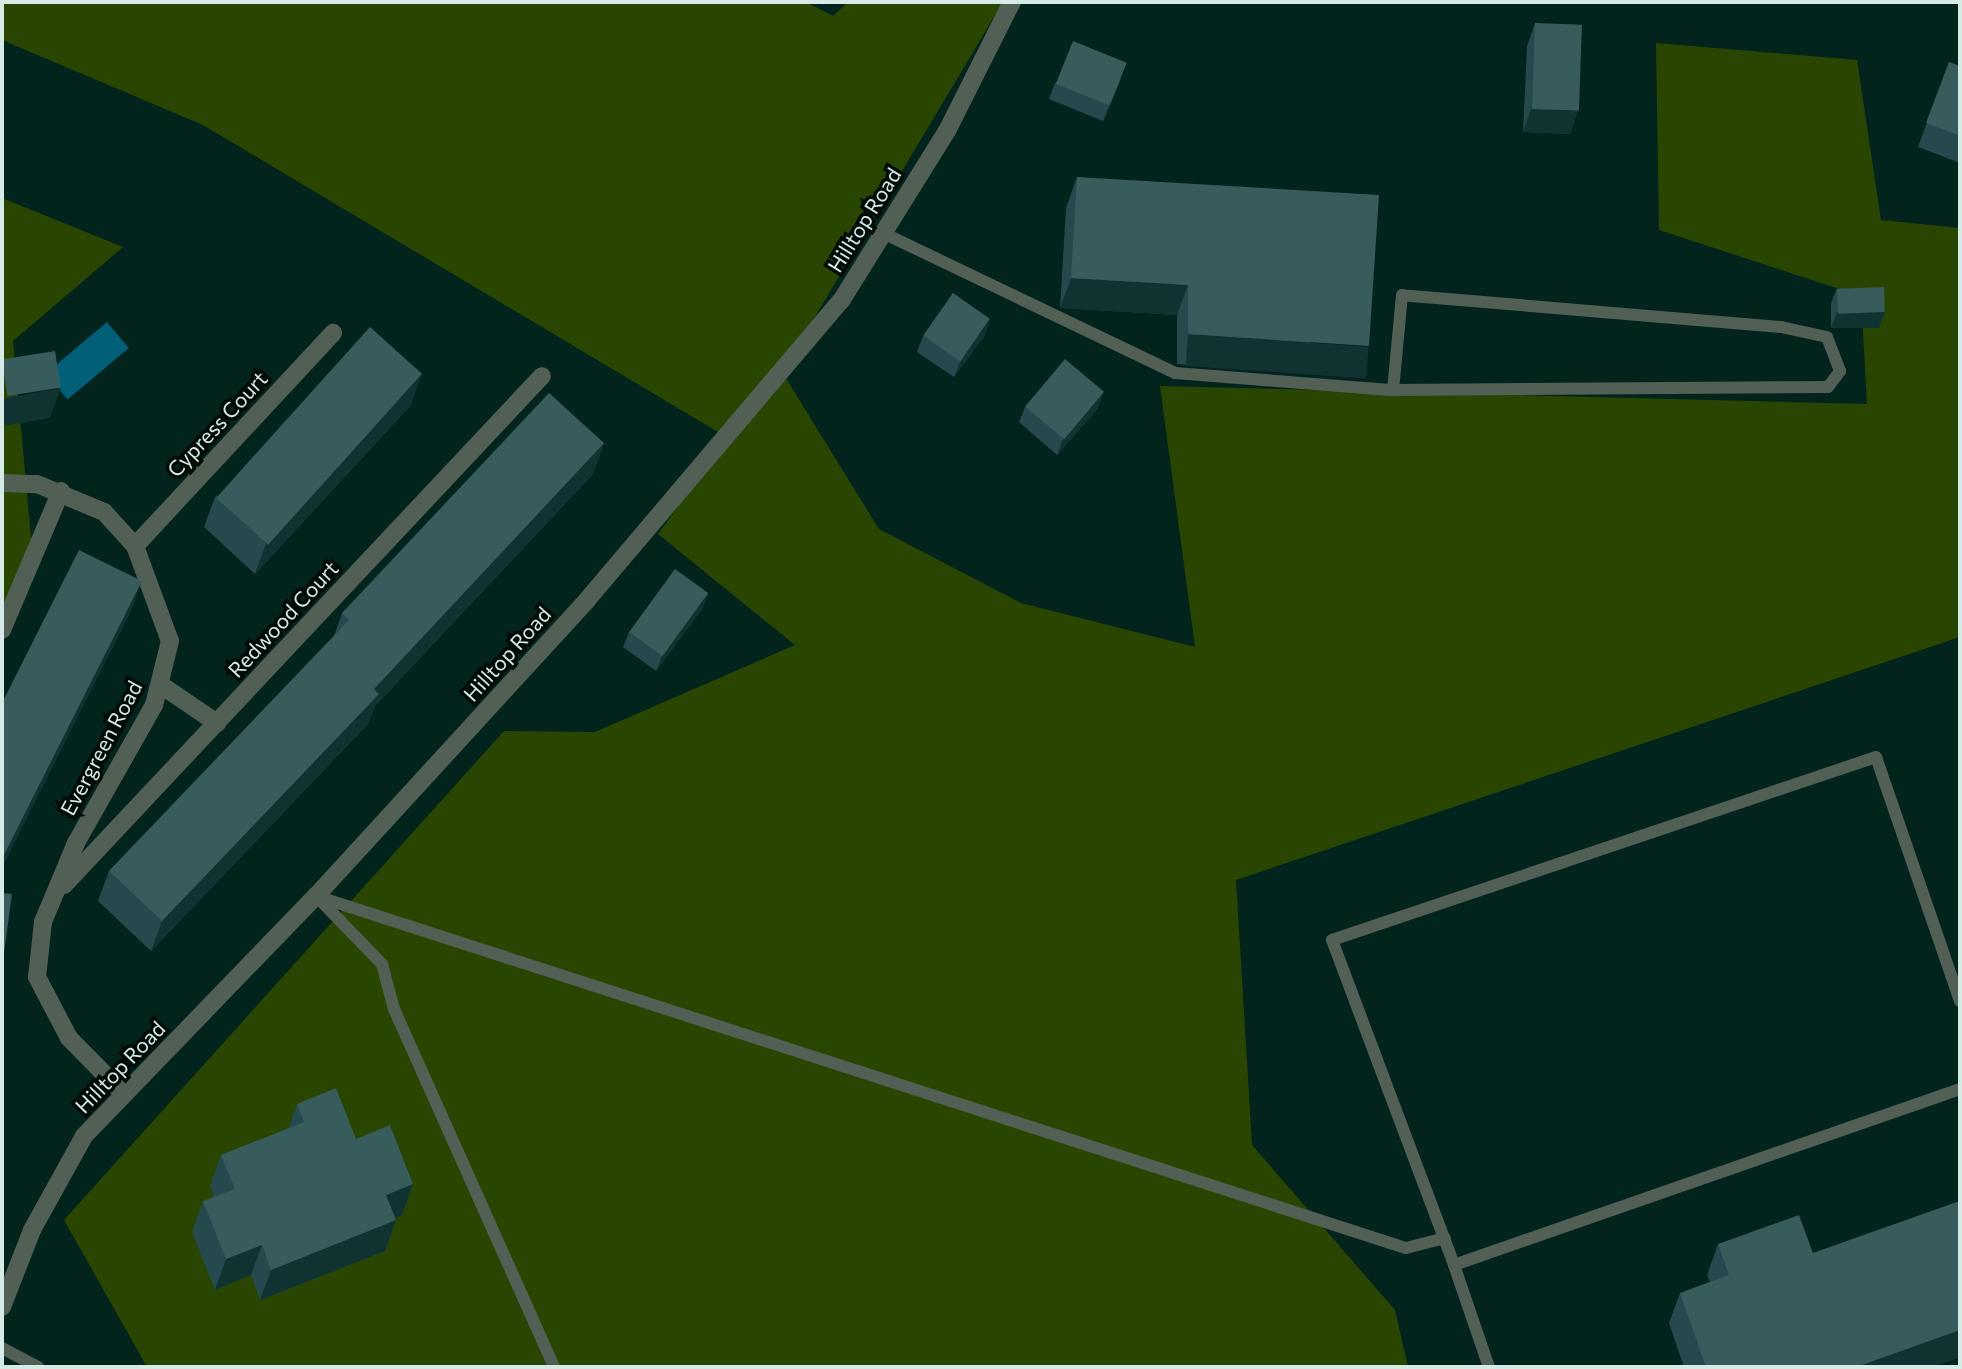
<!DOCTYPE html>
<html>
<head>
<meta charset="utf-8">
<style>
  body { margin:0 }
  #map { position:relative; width:1962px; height:1369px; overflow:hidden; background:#03231d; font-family:Commissioner,sans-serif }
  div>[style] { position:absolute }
  .green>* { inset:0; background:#284601 }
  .water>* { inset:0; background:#025f78; transform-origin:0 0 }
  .service>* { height:12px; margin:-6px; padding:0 6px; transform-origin:6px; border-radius:6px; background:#525f55 }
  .minor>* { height:18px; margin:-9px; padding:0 9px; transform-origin:9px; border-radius:9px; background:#525f55 }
  .tertiary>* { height:18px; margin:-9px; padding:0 9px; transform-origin:9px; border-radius:9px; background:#525f55 }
  .wall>* { inset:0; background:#25494c }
  .shaded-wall>* { inset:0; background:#103332; transform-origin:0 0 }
  .building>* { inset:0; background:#385b5c; transform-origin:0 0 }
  span { translate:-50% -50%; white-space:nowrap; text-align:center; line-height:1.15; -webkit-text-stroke:7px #000a07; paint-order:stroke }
  .street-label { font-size:21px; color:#d6ebe5 }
  .frame { position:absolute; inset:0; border:4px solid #d6ebe5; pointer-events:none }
</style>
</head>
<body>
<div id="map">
  <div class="green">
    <div style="clip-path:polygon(2px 2px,806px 2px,833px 16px,848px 2px,1003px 2px,782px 372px,879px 529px,1021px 603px,1195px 647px,1160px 386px,1867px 404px,1861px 296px,1659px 230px,1656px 43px,1857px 60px,1881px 220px,1960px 228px,1960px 637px,1236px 880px,1252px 1145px,1395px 1310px,1408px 1367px,147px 1367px,64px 1220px,504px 731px,595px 732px,795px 645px,658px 534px,728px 438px,203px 125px,2px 40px)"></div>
    <div style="clip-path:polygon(2px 198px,123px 247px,13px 341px,32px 548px,2px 606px)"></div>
  </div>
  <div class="water">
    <div style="left:107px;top:322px;width:34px;height:80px;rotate:50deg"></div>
  </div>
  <div class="service">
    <div style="left:883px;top:233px;width:324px;rotate:25.6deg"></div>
    <div style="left:1175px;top:373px;width:219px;rotate:4.5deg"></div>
    <div style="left:1393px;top:390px;width:435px;rotate:-0.4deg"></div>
    <div style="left:1828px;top:387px;width:20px;rotate:-53deg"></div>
    <div style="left:1840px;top:371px;width:36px;rotate:-111deg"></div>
    <div style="left:1827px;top:337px;width:47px;rotate:-167.7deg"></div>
    <div style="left:1781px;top:327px;width:380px;rotate:-175.2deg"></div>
    <div style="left:1402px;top:295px;width:95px;rotate:95.4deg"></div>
    <div style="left:316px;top:896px;width:1145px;rotate:17.9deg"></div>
    <div style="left:1406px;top:1248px;width:40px;rotate:-14.4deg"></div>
    <div style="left:319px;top:899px;width:91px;rotate:45.9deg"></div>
    <div style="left:382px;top:964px;width:47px;rotate:75.1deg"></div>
    <div style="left:394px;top:1009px;width:392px;rotate:65.9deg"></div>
    <div style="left:1960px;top:1001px;width:258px;rotate:-109deg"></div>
    <div style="left:1876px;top:757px;width:574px;rotate:161.41deg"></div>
    <div style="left:1332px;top:940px;width:347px;rotate:69.4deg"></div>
    <div style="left:1454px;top:1265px;width:536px;rotate:-19.18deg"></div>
    <div style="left:1454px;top:1265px;width:108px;rotate:71.1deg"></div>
    <div style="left:2px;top:1348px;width:41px;rotate:27.8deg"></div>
  </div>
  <div class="minor">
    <div style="left:2px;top:483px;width:35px;rotate:2deg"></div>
    <div style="left:37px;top:484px;width:73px;rotate:22.7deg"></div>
    <div style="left:104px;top:512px;width:46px;rotate:47.6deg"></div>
    <div style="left:135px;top:546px;width:101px;rotate:69.8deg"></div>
    <div style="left:170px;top:641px;width:66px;rotate:104deg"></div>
    <div style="left:154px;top:705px;width:159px;rotate:119.5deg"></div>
    <div style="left:76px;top:843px;width:86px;rotate:112.7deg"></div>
    <div style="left:43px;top:922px;width:55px;rotate:96.2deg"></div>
    <div style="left:37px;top:977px;width:69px;rotate:62.3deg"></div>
    <div style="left:69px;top:1038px;width:77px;rotate:45.5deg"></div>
    <div style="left:135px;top:546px;width:291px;rotate:-47.1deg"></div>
    <div style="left:2px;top:630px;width:151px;rotate:-67deg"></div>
    <div style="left:161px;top:685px;width:68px;rotate:34.2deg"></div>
    <div style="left:64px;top:885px;width:698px;rotate:-46.8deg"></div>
  </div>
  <div class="tertiary">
    <div style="left:2px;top:1307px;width:83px;rotate:-68.7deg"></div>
    <div style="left:32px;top:1230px;width:107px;rotate:-61deg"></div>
    <div style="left:84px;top:1136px;width:334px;rotate:-46deg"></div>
    <div style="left:316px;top:896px;width:401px;rotate:-47.5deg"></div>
    <div style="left:587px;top:600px;width:392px;rotate:-49.7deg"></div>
    <div style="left:841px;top:301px;width:200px;rotate:-58.1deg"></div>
    <div style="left:947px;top:131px;width:144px;rotate:-63.3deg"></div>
  </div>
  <div class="wall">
    <div style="clip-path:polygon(1535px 23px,1578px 110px,1570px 134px,1523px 132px,1527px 46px)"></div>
    <div style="clip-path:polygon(1949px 62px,1960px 66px,1960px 163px,1918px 147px)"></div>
    <div style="clip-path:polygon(1121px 79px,1103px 121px,1049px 99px,1055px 83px)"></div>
    <div style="clip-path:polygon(1077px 177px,1358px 376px,1177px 364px,1177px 315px,1060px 308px,1066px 208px)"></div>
    <div style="clip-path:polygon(1837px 288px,1879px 328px,1831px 328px,1831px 303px)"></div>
    <div style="clip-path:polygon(985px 335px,954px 377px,917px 352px,923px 336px)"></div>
    <div style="clip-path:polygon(411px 405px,255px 574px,204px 527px,215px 497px)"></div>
    <div style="clip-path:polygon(1025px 407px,1098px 408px,1057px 455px,1019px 422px)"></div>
    <div style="clip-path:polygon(604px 443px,593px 474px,375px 706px,368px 724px,151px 951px,98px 901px,109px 871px,334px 636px,342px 613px)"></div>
    <div style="clip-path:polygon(708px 593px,702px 609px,656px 671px,623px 647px,629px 632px)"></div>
    <div style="clip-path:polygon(297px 1104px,356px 1139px,413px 1184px,402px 1215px,395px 1218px,385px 1251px,260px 1300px,251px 1275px,215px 1290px,192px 1232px,203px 1201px,214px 1197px,210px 1186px,221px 1155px,288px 1129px)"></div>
    <div style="clip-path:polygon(1960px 1201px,1960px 1357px,1931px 1367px,1684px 1367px,1669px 1323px,1680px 1293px,1710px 1282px,1707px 1275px,1718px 1244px,1813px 1253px)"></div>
  </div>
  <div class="shaded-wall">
    <div style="clip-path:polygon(1531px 109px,1578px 110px,1570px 134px,1523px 132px)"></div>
    <div style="clip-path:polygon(1071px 278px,1188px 285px,1177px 315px,1060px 308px)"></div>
    <div style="clip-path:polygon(1837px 312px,1885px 312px,1879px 328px,1831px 328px)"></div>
    <div style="clip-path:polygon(990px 319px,985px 335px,954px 377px,960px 362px)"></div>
    <div style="left:1188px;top:334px;width:181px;height:32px;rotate:4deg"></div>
    <div style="clip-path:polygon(422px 374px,411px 405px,255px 574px,266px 544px)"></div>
    <div style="clip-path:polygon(61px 388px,50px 418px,2px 426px,2px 399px)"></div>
    <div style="clip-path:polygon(1104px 392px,1098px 408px,1057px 455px,1063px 439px)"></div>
    <div style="clip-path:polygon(604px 443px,593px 474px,375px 706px,368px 724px,151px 951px,162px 921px,374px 689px)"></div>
    <div style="clip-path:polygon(142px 581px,131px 611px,2px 868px,2px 862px,4px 855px)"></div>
    <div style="clip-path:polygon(708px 593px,702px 609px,656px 671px,662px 656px)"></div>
    <div style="clip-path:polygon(413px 1184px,402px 1215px,375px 1226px,386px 1195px)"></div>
    <div style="clip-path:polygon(396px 1220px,385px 1251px,260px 1300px,271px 1270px)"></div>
    <div style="clip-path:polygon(262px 1245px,251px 1275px,215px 1290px,226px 1259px)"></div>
    <div style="clip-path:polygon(1960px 1330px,1960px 1357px,1931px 1367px,1856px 1367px)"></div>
  </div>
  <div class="building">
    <div style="left:1535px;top:23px;width:47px;height:86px;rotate:2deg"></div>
    <div style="left:1073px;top:41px;width:58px;height:46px;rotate:22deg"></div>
    <div style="clip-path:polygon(1949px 62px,1960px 66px,1960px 136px,1926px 123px)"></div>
    <div style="clip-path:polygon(1077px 177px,1379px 195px,1369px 346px,1188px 334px,1188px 285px,1071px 278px)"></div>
    <div style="left:1884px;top:287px;width:25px;height:47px;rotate:88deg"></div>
    <div style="left:953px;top:293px;width:45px;height:52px;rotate:35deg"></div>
    <div style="left:370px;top:327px;width:70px;height:230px;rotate:42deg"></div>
    <div style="left:55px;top:351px;width:37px;height:54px;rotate:81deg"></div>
    <div style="left:1065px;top:359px;width:51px;height:62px;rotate:40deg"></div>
    <div style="clip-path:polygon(549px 393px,604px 443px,374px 689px,379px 694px,162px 921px,109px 871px,349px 620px,342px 613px)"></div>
    <div style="clip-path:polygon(79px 550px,142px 581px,4px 855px,2px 853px,2px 703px)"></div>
    <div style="left:675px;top:569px;width:41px;height:78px;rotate:36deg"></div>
    <div style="clip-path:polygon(2px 893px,12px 894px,2px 968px)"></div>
    <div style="clip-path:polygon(336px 1088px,356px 1139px,390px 1125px,413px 1184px,386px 1195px,396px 1220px,271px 1270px,262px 1245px,226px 1259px,203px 1201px,235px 1189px,221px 1155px,304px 1122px,297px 1104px)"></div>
    <div style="clip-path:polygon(1960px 1201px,1960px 1330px,1856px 1367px,1706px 1367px,1680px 1293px,1729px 1275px,1718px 1244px,1799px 1215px,1813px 1253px)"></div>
  </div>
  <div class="street-label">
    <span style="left:864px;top:220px;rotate:-58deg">Hilltop Road</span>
    <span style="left:217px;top:424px;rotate:-47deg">Cypress Court</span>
    <span style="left:283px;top:619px;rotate:-47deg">Redwood Court</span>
    <span style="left:507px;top:654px;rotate:-48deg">Hilltop Road</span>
    <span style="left:101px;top:748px;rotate:-62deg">Evergreen Road</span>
    <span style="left:120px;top:1067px;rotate:-46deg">Hilltop Road</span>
  </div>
  <div class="frame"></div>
</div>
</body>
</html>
